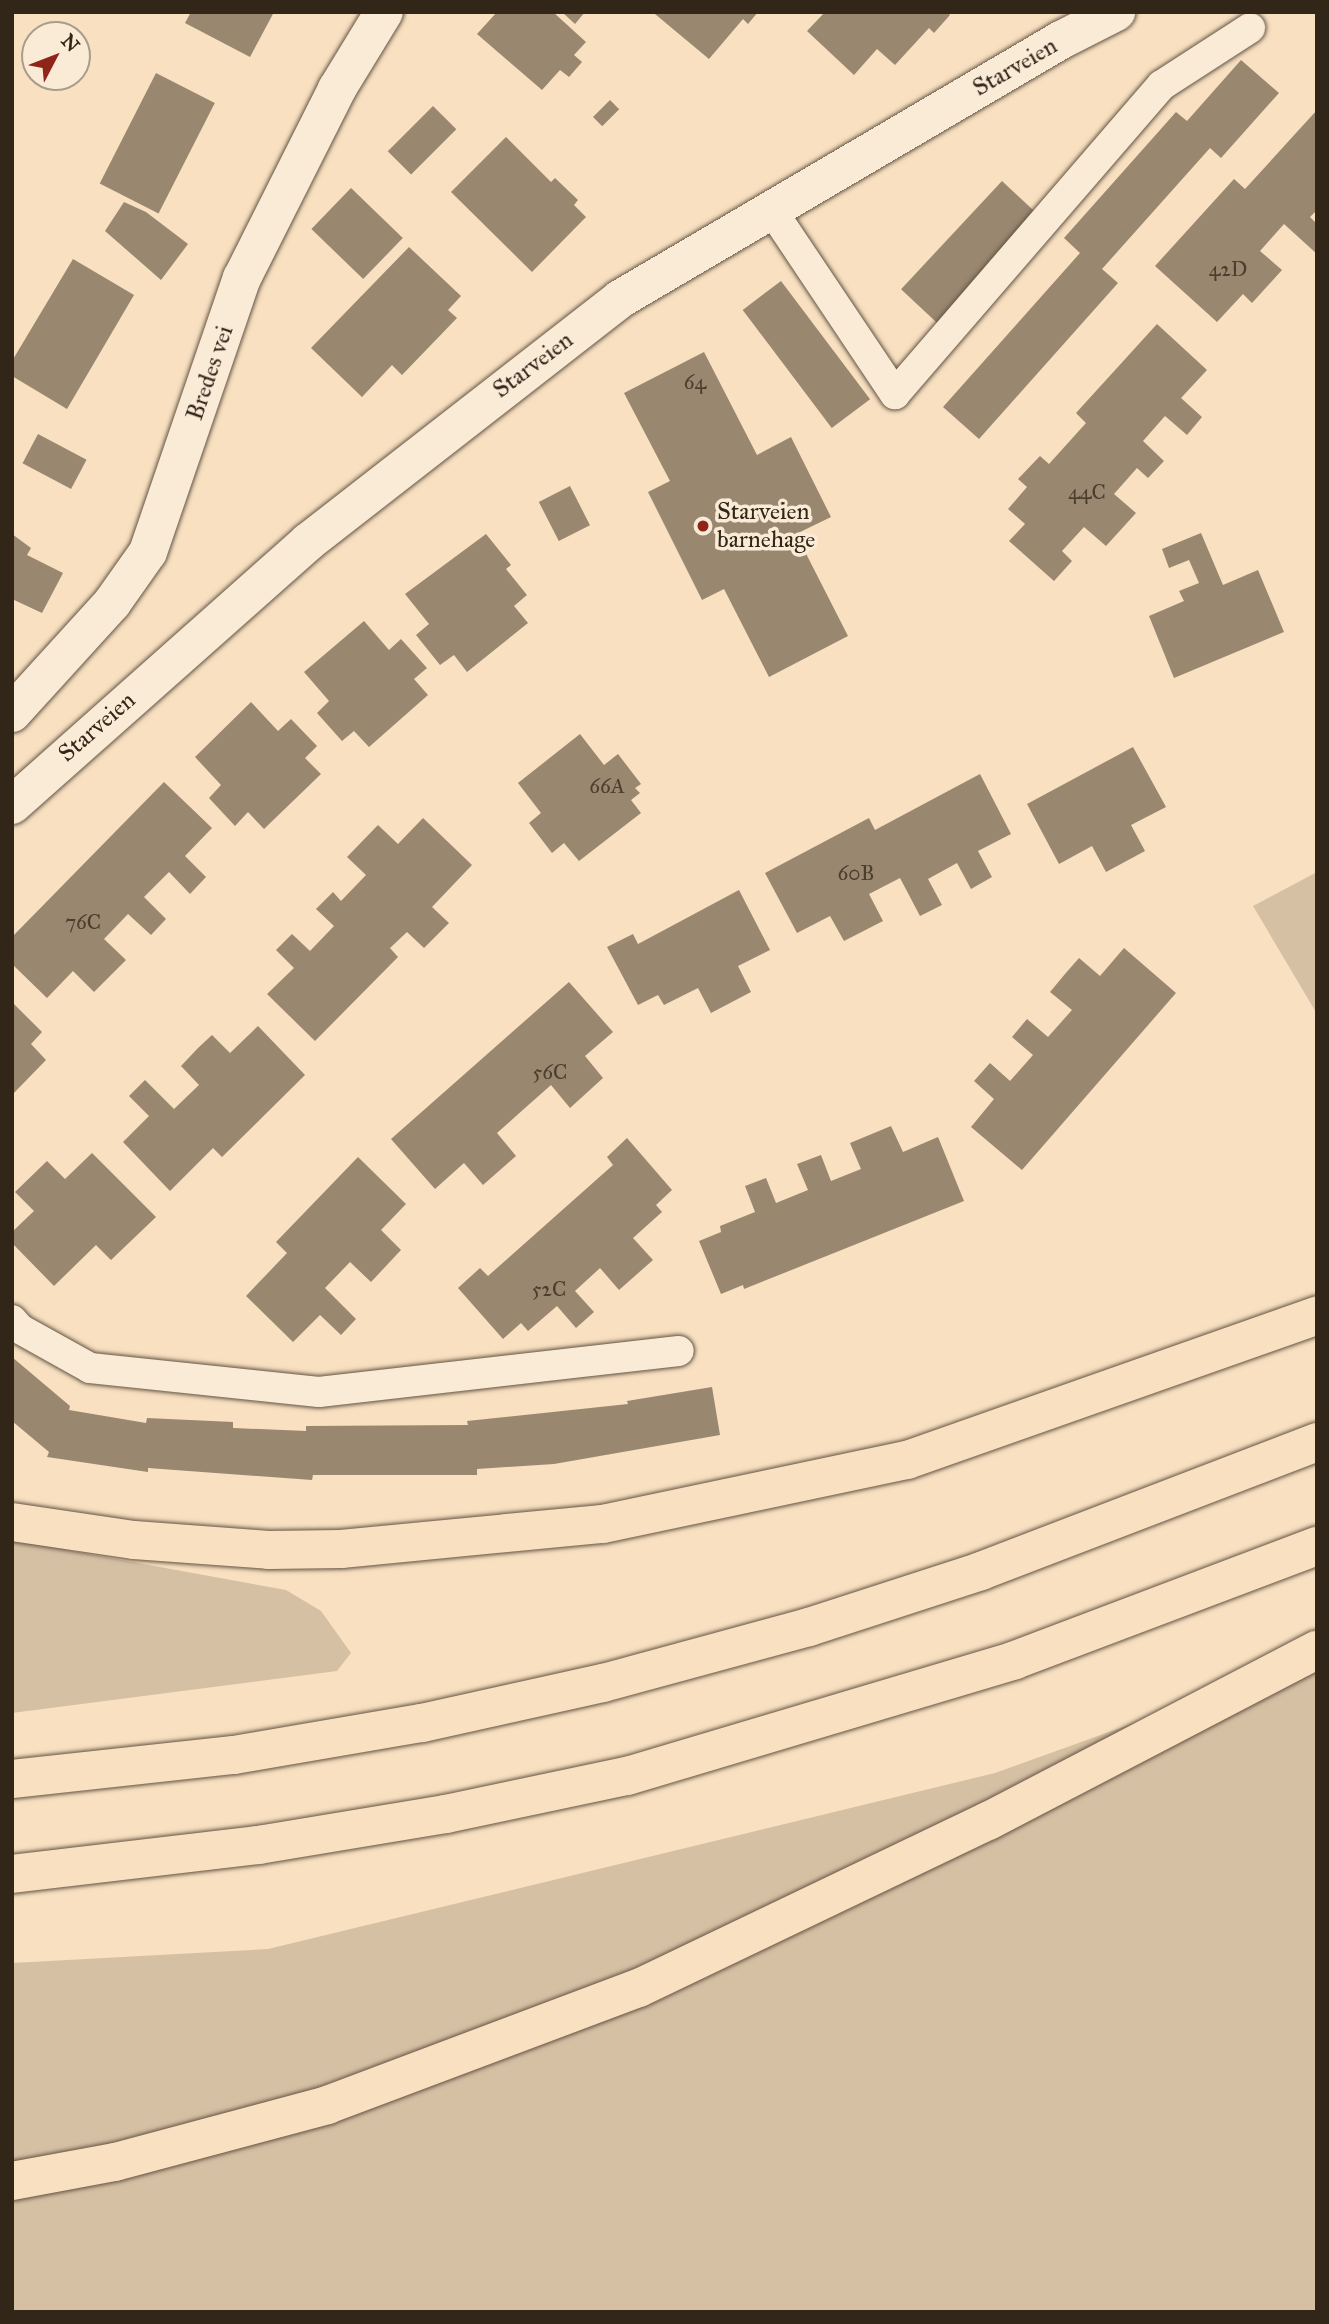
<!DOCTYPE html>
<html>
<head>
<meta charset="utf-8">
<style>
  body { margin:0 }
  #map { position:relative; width:1329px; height:2324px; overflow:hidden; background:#f8e0c1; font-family:"IM FELL Great Primer",serif }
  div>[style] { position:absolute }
  .green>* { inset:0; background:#d6c0a4 }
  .building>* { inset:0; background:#998770; transform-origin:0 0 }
  .roads { filter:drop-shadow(0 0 2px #645443) drop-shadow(0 0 2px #645443) }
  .service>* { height:30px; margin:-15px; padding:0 15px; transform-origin:15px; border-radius:15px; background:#faebd7 }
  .minor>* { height:38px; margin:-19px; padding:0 19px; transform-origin:19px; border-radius:19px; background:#faebd7 }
  .tertiary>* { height:38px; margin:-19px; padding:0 19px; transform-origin:19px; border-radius:19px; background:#faebd7 }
  .motorway>* { height:38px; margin:-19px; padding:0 19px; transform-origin:19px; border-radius:19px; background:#f8e0c1 }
  .dots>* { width:19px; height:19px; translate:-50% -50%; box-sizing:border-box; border:4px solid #faebd7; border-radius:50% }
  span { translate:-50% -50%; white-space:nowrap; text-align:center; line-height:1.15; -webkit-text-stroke:7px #faebd7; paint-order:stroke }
  .number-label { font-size:21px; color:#4c3e2f }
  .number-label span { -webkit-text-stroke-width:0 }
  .street-label { font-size:24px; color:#322619 }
  .poi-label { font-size:24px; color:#322619 }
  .left { translate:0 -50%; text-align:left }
  .frame { position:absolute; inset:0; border:14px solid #322619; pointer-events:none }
  .north { position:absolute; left:21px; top:21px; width:70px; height:70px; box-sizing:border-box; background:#faebd7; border:2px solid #aa9c8b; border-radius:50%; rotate:48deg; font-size:19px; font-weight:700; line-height:28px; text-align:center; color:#322619 }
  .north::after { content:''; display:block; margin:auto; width:24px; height:32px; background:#8f2418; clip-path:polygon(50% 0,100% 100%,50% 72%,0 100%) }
</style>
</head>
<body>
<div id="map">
  <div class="green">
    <div style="clip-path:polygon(1317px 872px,1317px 1014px,1253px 906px)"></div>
    <div style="clip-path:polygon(12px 1540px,286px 1590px,321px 1611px,351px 1653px,337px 1671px,12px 1713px)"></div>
    <div style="clip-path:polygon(1317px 1657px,1317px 2312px,12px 2312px,12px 1963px,268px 1949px,995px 1773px)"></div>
  </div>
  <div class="building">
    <div style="clip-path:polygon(191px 12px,274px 12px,250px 57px,185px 23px)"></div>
    <div style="clip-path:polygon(497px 12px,553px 12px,586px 42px,574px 55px,582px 62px,569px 77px,560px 70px,542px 90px,477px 34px)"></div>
    <div style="clip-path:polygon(562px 12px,585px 12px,575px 24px)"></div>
    <div style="clip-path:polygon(758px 12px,748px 24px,743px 19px,709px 59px,655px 14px)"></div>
    <div style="clip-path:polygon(825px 12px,947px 12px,950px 15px,934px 33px,929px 28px,895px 65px,877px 49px,854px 75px,807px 31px)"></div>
    <div style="clip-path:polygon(1241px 60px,1279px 93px,1221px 158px,1210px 148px,1102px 269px,1118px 283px,979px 439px,943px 407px,1080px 253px,1064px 238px,1176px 112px,1187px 121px)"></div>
    <div style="left:156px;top:73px;width:66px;height:124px;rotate:27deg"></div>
    <div style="left:610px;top:100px;width:13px;height:24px;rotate:45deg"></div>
    <div style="left:433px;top:106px;width:33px;height:64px;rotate:45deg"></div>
    <div style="clip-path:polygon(1317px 110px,1317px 210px,1310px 217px,1317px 224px,1317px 254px,1284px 224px,1260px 251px,1282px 270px,1252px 303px,1243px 294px,1217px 322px,1155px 266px,1234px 179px,1245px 189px)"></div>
    <div style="clip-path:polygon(506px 137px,551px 182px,555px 178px,578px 200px,574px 205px,586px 217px,532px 272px,451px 192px)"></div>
    <div style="left:1002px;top:181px;width:49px;height:148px;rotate:43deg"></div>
    <div style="left:351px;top:188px;width:72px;height:57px;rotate:44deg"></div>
    <div style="clip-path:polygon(124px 202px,146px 212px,188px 244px,161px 280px,105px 231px)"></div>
    <div style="clip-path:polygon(409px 247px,461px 296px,448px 310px,457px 318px,402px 375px,392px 365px,362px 397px,311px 348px)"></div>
    <div style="clip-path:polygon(73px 259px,134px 295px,67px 409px,12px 376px,12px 361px)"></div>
    <div style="left:781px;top:281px;width:148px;height:48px;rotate:53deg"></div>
    <div style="clip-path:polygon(1157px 324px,1207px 370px,1181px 398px,1202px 417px,1187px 435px,1165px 416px,1143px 441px,1164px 461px,1148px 478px,1137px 468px,1114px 494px,1136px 513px,1106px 546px,1084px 527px,1062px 551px,1072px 561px,1054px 581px,1009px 541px,1025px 524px,1008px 509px,1027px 487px,1018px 479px,1040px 456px,1049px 464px,1086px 423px,1076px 413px)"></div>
    <div style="clip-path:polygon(704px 352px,757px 455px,791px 437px,831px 517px,796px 534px,848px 636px,769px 677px,724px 589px,702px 600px,648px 492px,670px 481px,624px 393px)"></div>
    <div style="left:38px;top:434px;width:55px;height:33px;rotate:28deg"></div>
    <div style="left:570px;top:486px;width:44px;height:35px;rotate:63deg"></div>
    <div style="clip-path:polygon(1201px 533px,1223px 585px,1258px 570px,1284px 632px,1174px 678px,1149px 616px,1184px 601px,1179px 591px,1199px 583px,1189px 560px,1169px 568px,1162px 549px)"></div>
    <div style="clip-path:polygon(12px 534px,31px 548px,27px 555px,63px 573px,42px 613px,12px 599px)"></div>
    <div style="clip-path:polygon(486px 534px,511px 565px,506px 569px,527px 595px,514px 606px,528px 623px,467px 672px,454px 655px,440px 665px,416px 635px,429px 624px,405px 594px)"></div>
    <div style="clip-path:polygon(364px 621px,389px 650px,401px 639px,427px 668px,414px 679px,428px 695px,369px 747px,354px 731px,342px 741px,317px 713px,329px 701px,304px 672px)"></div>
    <div style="clip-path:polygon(251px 702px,278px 731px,291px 719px,317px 746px,305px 758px,321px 774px,264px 829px,248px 812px,235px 826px,209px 798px,221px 785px,195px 757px)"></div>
    <div style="clip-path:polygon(580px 734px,604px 765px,618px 754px,641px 784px,635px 788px,640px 793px,631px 800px,641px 813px,579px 861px,564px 843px,552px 853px,529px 823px,541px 813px,518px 783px)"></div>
    <div style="clip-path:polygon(1133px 747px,1166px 807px,1131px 825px,1145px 851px,1106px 872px,1092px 846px,1059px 864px,1027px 804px)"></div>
    <div style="clip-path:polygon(980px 774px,1011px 834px,978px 851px,992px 877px,971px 889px,957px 863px,928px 879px,942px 905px,920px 916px,900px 878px,869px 894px,883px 921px,844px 941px,830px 916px,797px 933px,765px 873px,869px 818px,875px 830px)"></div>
    <div style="clip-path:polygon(164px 782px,212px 828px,185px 856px,206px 877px,190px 894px,169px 872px,144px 897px,166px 919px,151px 935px,128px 914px,104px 939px,126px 960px,94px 992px,73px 971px,47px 998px,12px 964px,12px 937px)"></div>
    <div style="clip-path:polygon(423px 818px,472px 865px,432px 907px,449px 923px,424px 948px,407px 932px,390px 948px,398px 957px,315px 1041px,267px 994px,294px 968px,276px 950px,292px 934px,310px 951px,334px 926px,316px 909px,333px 892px,341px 901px,366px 875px,347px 857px,378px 825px,398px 844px)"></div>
    <div style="clip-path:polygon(739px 890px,770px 950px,738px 966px,751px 992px,711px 1013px,698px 988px,664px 1005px,658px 995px,638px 1005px,607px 947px,633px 934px,638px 944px)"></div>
    <div style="clip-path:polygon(1124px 948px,1176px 993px,1022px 1170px,971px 1127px,994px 1099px,974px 1081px,990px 1063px,1010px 1081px,1033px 1055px,1012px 1037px,1027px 1019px,1048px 1037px,1072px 1010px,1050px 992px,1065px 974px,1079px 958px,1100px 976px)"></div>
    <div style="clip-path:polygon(569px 982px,613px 1032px,585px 1056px,603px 1078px,570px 1108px,551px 1085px,525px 1108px,497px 1133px,516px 1156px,483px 1185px,464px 1163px,435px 1189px,391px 1139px)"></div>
    <div style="clip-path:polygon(14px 1004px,42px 1032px,31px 1044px,46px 1060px,12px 1095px)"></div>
    <div style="clip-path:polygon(258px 1026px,305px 1075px,222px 1157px,213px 1148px,170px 1191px,123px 1142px,149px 1116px,129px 1096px,145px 1080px,174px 1109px,199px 1085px,181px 1066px,198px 1048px,212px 1035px,230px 1053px)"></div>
    <div style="clip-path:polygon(891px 1126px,903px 1152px,938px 1137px,964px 1201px,744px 1289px,743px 1285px,721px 1294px,699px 1241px,721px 1232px,720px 1226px,755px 1212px,745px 1186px,766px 1178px,776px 1203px,808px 1190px,797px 1164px,821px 1155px,831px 1181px,861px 1169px,850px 1143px)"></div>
    <div style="clip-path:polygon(627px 1138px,672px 1190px,656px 1205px,662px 1212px,633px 1238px,653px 1260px,619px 1290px,600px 1268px,575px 1291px,594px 1312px,576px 1328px,557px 1306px,528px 1331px,521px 1323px,503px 1339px,458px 1288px,480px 1268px,488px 1276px,613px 1165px,607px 1157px)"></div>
    <div style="clip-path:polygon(92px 1153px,156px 1217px,111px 1260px,96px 1245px,54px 1286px,12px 1243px,12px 1232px,34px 1211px,15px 1192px,47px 1161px,65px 1179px)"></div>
    <div style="clip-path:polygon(358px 1157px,406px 1204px,381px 1230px,401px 1250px,371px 1282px,350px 1262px,325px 1288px,356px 1319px,341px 1335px,320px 1315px,293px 1342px,246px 1296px,287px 1253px,276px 1242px)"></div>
    <div style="clip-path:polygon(12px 1357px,70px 1406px,69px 1410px,146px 1423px,147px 1418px,233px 1422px,233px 1428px,306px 1431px,306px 1426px,468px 1425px,467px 1421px,628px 1404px,627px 1401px,712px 1387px,720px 1435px,554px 1464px,477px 1469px,477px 1475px,313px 1475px,312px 1480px,148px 1468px,148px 1472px,47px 1457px,49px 1452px,12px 1421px)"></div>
  </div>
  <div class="roads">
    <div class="service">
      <div style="left:771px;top:209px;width:223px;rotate:56.2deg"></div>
      <div style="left:895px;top:394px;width:408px;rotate:-49.2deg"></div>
      <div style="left:1162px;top:85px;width:105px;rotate:-32.9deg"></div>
      <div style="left:12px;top:1320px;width:12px;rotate:48deg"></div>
      <div style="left:20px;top:1329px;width:80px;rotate:29.1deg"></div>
      <div style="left:90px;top:1368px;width:230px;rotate:6deg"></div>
      <div style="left:319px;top:1392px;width:362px;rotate:-6.5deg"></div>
    </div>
    <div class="minor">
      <div style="left:12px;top:713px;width:149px;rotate:-47.7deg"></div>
      <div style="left:112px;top:603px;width:62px;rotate:-54.8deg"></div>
      <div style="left:148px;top:552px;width:290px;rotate:-71.1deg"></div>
      <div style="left:242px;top:278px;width:212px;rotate:-63.3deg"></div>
      <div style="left:337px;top:89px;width:90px;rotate:-58.6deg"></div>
    </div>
    <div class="tertiary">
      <div style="left:12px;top:805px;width:396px;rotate:-41.6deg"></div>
      <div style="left:308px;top:542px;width:395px;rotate:-37.9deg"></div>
      <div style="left:620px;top:299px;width:511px;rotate:-30.43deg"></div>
      <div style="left:1061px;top:40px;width:62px;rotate:-27deg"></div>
    </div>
    <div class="motorway">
      <div style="left:12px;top:1522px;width:123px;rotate:8.4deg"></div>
      <div style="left:134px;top:1540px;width:135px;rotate:4.2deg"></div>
      <div style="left:269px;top:1550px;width:72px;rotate:-0.8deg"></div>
      <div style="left:341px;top:1549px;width:263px;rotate:-5.5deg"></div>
      <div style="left:603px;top:1524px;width:311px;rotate:-11.9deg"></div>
      <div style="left:907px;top:1460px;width:435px;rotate:-19.4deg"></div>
      <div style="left:12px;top:1779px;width:223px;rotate:-6.2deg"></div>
      <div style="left:234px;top:1755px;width:191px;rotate:-9.7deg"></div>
      <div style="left:422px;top:1723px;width:185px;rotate:-12.5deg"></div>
      <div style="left:603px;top:1683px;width:213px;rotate:-15.2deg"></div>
      <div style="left:809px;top:1627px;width:181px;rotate:-18deg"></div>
      <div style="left:981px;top:1571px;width:360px;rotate:-21deg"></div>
      <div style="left:12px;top:1874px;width:249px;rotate:-6.7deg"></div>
      <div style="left:259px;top:1845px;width:190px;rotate:-9.4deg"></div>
      <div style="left:446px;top:1814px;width:185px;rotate:-11.9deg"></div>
      <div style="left:627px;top:1776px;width:405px;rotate:-16.6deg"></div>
      <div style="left:1015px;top:1660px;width:323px;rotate:-20.7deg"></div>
      <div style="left:12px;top:2181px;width:105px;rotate:-10.5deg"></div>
      <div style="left:115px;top:2162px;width:220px;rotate:-15deg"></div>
      <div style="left:327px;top:2105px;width:333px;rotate:-20.6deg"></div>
      <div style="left:639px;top:1988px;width:387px;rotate:-25.6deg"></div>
      <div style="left:988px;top:1821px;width:371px;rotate:-27.5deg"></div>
    </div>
  </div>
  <div class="dots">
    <div style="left:703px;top:526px;background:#8f2418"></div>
  </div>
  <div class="number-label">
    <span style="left:1228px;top:269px">42D</span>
    <span style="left:695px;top:382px">64</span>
    <span style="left:1087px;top:492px">44C</span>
    <span style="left:607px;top:786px">66A</span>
    <span style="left:856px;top:873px">60B</span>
    <span style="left:83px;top:922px">76C</span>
    <span style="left:550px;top:1072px">56C</span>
    <span style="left:549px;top:1289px">52C</span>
  </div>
  <div class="street-label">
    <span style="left:1015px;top:67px;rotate:-30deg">Starveien</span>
    <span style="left:533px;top:365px;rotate:-37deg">Starveien</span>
    <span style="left:210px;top:373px;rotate:-71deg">Bredes vei</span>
    <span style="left:97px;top:727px;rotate:-41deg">Starveien</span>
  </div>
  <div class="poi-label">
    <span class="left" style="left:717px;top:526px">Starveien<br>barnehage</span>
  </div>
  <div class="frame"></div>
  <div class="north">N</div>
</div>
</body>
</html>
